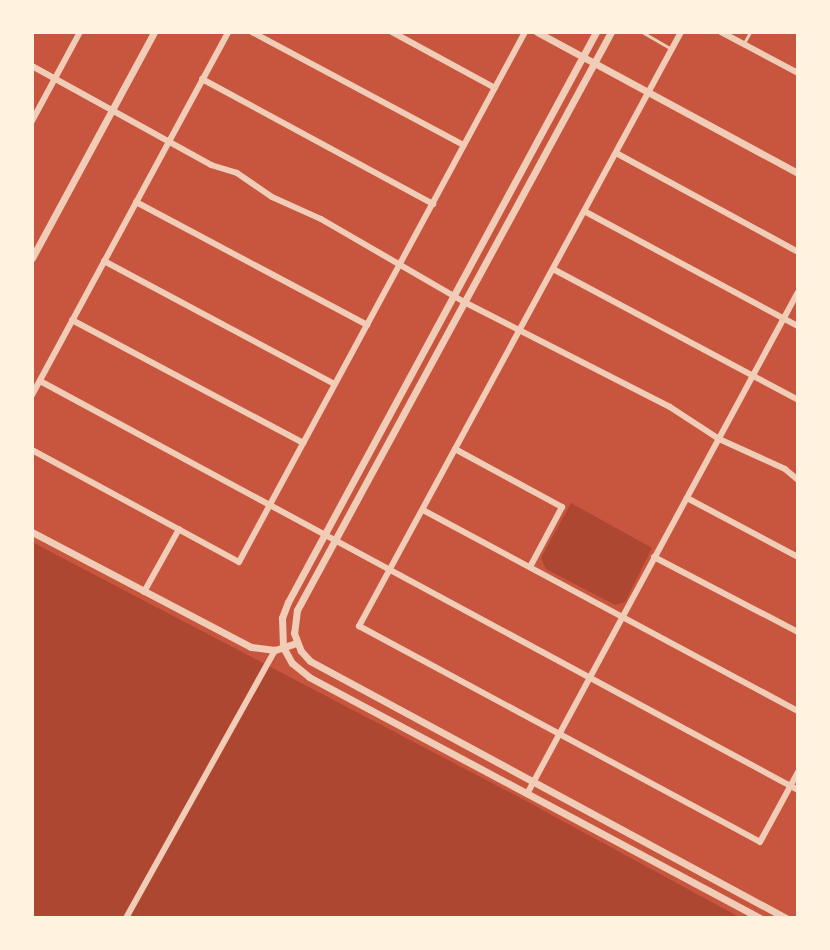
<!DOCTYPE html>
<html>
<head>
<meta charset="utf-8">
<style>
  body { margin:0 }
  #map { position:relative; width:830px; height:950px; overflow:hidden; background:#c8553d; font-family:Mulish,sans-serif }
  div>[style] { position:absolute }
  .green>* { inset:0; background:#ae4732 }
  .service>* { height:3px; margin:-1.5px; padding:0 1.5px; transform-origin:1.5px; border-radius:1.5px; background:#f1ccb7 }
  .minor>* { height:6px; margin:-3px; padding:0 3px; transform-origin:3px; border-radius:3px; background:#f1ccb7 }
  .tertiary>* { height:7px; margin:-3.5px; padding:0 3.5px; transform-origin:3.5px; border-radius:3.5px; background:#f1ccb7 }
  span { translate:-50% -50%; white-space:nowrap; text-align:center; line-height:1.15; -webkit-text-stroke:8px #fff3e0; paint-order:stroke }
  .frame { position:absolute; inset:0; border:34px solid #fff3e0; pointer-events:none }
</style>
</head>
<body>
<div id="map">
  <div class="green">
    <div style="clip-path:polygon(571px 503px,652px 548px,625px 602px,615px 605px,546px 569px,541px 558px)"></div>
    <div style="clip-path:polygon(32px 542px,515px 795px,741px 918px,32px 918px)"></div>
  </div>
  <div class="service">
    <div style="left:642px;top:32px;width:34px;rotate:30deg"></div>
    <div style="left:744px;top:43px;width:13px;rotate:-61deg"></div>
  </div>
  <div class="minor">
    <div style="left:252px;top:32px;width:240px;rotate:28.1deg"></div>
    <div style="left:392px;top:32px;width:117px;rotate:28.5deg"></div>
    <div style="left:681px;top:32px;width:676px;rotate:118.46deg"></div>
    <div style="left:359px;top:626px;width:455px;rotate:28.3deg"></div>
    <div style="left:760px;top:842px;width:80px;rotate:-61.5deg"></div>
    <div style="left:721px;top:32px;width:87px;rotate:28deg"></div>
    <div style="left:32px;top:66px;width:205px;rotate:28.9deg"></div>
    <div style="left:211px;top:165px;width:27px;rotate:17deg"></div>
    <div style="left:237px;top:173px;width:42px;rotate:34.4deg"></div>
    <div style="left:272px;top:197px;width:54px;rotate:24.2deg"></div>
    <div style="left:321px;top:219px;width:168px;rotate:30.1deg"></div>
    <div style="left:466px;top:303px;width:229px;rotate:27deg"></div>
    <div style="left:670px;top:407px;width:59px;rotate:33.1deg"></div>
    <div style="left:719px;top:439px;width:72px;rotate:24.4deg"></div>
    <div style="left:785px;top:469px;width:17px;rotate:40deg"></div>
    <div style="left:202px;top:79px;width:263px;rotate:28.4deg"></div>
    <div style="left:32px;top:121px;width:101px;rotate:-61.7deg"></div>
    <div style="left:616px;top:153px;width:207px;rotate:28.5deg"></div>
    <div style="left:136px;top:202px;width:262px;rotate:28deg"></div>
    <div style="left:584px;top:211px;width:243px;rotate:28.3deg"></div>
    <div style="left:104px;top:261px;width:261px;rotate:28.1deg"></div>
    <div style="left:553px;top:269px;width:278px;rotate:28.1deg"></div>
    <div style="left:72px;top:320px;width:262px;rotate:28deg"></div>
    <div style="left:40px;top:381px;width:861px;rotate:28.35deg"></div>
    <div style="left:32px;top:395px;width:413px;rotate:-61.6deg"></div>
    <div style="left:455px;top:449px;width:122px;rotate:28.5deg"></div>
    <div style="left:562px;top:507px;width:68px;rotate:118.1deg"></div>
    <div style="left:32px;top:450px;width:235px;rotate:28.4deg"></div>
    <div style="left:239px;top:562px;width:602px;rotate:-61.65deg"></div>
    <div style="left:687px;top:498px;width:126px;rotate:28deg"></div>
    <div style="left:423px;top:510px;width:425px;rotate:28.2deg"></div>
    <div style="left:654px;top:557px;width:162px;rotate:27.5deg"></div>
    <div style="left:144px;top:592px;width:72px;rotate:-60.9deg"></div>
    <div style="left:527px;top:794px;width:570px;rotate:-61.64deg"></div>
    <div style="left:126px;top:918px;width:307px;rotate:-60.9deg"></div>
  </div>
  <div class="tertiary">
    <div style="left:537px;top:32px;width:297px;rotate:28.4deg"></div>
    <div style="left:596px;top:32px;width:648px;rotate:118.38deg"></div>
    <div style="left:288px;top:602px;width:17px;rotate:111deg"></div>
    <div style="left:282px;top:618px;width:29px;rotate:88deg"></div>
    <div style="left:283px;top:647px;width:18px;rotate:61deg"></div>
    <div style="left:292px;top:663px;width:22px;rotate:39deg"></div>
    <div style="left:309px;top:677px;width:511px;rotate:28.12deg"></div>
    <div style="left:611px;top:32px;width:658px;rotate:118.51deg"></div>
    <div style="left:297px;top:610px;width:23px;rotate:97deg"></div>
    <div style="left:294px;top:633px;width:19px;rotate:69deg"></div>
    <div style="left:301px;top:651px;width:13px;rotate:48deg"></div>
    <div style="left:310px;top:661px;width:541px;rotate:28.37deg"></div>
    <div style="left:32px;top:258px;width:257px;rotate:-61.6deg"></div>
    <div style="left:32px;top:532px;width:247px;rotate:27.7deg"></div>
    <div style="left:251px;top:647px;width:24px;rotate:7deg"></div>
    <div style="left:275px;top:650px;width:22px;rotate:-18deg"></div>
  </div>
  <div class="frame"></div>
</div>
</body>
</html>
